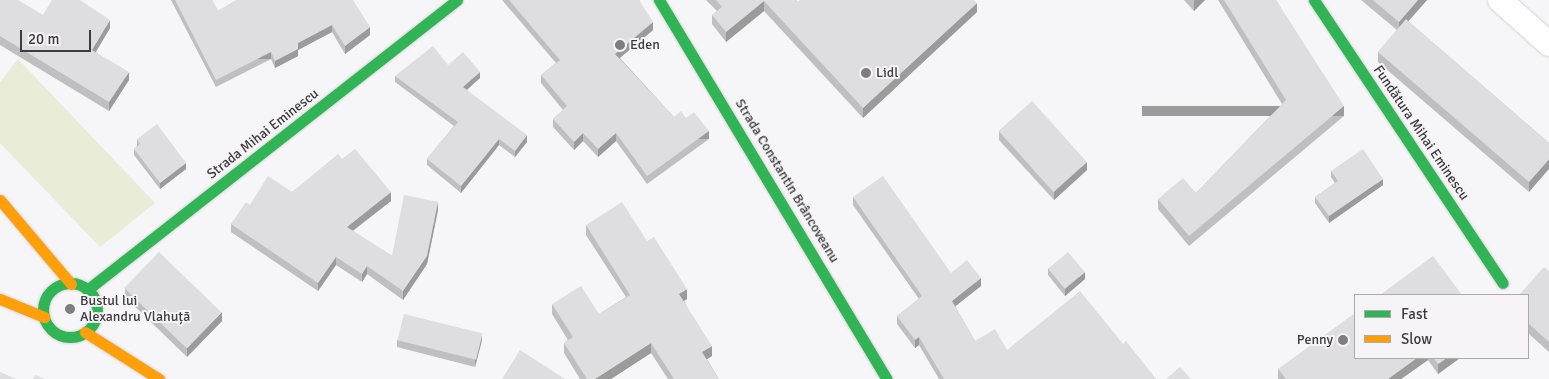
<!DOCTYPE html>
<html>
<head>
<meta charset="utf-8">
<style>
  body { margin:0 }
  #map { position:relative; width:1549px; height:379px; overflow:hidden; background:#f6f5f7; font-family:Signika,sans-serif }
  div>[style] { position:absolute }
  .green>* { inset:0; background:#e9ecd7 }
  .roads { filter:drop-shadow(0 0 1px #d4d3d4) drop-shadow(0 0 1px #d4d3d4) }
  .street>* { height:24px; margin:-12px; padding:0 12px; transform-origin:12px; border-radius:12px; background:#fefefe }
  .fast>* { height:11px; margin:-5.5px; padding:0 5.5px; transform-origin:5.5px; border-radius:5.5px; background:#30b455 }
  .fast>.ring { margin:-5.5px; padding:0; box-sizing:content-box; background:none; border:11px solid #30b455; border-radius:50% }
  .slow>* { height:11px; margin:-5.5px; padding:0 5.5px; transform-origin:5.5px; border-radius:5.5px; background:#ff9f0a }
  .wall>* { inset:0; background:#bfbec0 }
  .shaded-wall>* { inset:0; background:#9b9b9c; transform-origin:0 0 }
  .building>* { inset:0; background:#dedddf; transform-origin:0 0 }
  .dots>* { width:14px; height:14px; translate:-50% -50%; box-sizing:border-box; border:2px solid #f7f4f8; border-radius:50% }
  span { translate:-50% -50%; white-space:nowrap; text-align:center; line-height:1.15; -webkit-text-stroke:4px #f7f4f8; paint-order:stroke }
  .poi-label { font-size:14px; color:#3e3c3e }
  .left { translate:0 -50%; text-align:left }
  .right { translate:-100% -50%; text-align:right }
  .street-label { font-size:14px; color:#3e3c3e }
  .legend { position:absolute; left:1354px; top:294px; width:175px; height:65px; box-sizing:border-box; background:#f7f4f8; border:1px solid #adaaae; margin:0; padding:6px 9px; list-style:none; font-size:15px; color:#3e3c3e }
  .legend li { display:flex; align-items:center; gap:10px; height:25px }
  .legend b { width:25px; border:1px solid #adaaae }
  .scale { position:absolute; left:20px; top:30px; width:71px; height:22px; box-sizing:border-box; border:2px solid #3e3c3e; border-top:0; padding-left:6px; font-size:15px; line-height:18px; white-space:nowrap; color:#3e3c3e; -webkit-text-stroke:4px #f7f4f8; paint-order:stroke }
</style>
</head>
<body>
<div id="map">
  <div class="green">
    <div style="clip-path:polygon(18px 59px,155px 203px,100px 247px,0 143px,0 82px)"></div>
  </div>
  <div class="roads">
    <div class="street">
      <div style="left:1500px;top:0;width:66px;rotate:41.9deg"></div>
    </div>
    <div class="fast">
      <div style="left:659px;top:0;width:442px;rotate:59deg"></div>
      <div style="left:1314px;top:0;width:340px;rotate:56.3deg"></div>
      <div class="ring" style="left:43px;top:283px;width:43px;height:43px"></div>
      <div style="left:87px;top:290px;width:470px;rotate:-38.1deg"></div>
    </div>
    <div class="slow">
      <div style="left:0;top:200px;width:110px;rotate:49.8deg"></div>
      <div style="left:0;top:299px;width:48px;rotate:22.2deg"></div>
      <div style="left:85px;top:332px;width:88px;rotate:32.4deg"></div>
    </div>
  </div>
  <div class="wall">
    <div style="clip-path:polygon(0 0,43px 15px,110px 28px,96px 52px,129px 80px,109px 111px,0 45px)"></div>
    <div style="clip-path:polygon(171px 0,212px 0,218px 11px,237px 0,370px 35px,345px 54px,332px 32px,298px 50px,298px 56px,275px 68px,271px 59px,216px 87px)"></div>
    <div style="clip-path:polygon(502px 0,639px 0,653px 30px,620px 58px,674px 117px,686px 118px,709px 139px,647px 184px,616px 141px,598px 157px,583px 141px,574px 150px,553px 127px,553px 119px,563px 110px,541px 83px,541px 75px,556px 63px)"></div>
    <div style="clip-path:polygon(706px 0,796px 0,798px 2px,977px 12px,863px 118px,764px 11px,726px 42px,712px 24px,712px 15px,717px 11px)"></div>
    <div style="clip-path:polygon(1184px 0,1205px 0,1194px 11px)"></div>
    <div style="clip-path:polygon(1218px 0,1276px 0,1344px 116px,1189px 246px,1158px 209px,1158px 199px,1196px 193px,1282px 104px)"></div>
    <div style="clip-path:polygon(1361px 0,1427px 0,1408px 21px,1549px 143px,1529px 192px,1378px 62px,1378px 52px,1397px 30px)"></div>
    <div style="clip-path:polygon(448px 65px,480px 78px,467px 90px,527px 142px,515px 157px,499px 145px,461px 193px,427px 165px,427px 159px,454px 126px,395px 82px,395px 76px)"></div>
    <div style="clip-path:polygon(999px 131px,1087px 170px,1054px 200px,999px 140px)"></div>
    <div style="clip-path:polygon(137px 139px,186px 169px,160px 189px,134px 155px,134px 149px,137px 146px)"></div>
    <div style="clip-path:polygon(342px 159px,391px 201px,353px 231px,392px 256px,438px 210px,427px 264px,403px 300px,367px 274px,362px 282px,336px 265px,318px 291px,231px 232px,231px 224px,292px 192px)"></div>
    <div style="clip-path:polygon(1331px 171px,1383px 185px,1329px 223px,1315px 203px,1315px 197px,1335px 183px,1331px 177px)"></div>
    <div style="clip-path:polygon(853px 197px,951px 273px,981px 286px,955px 306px,975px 341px,1007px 350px,1123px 344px,1156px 379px,939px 379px,919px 345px,915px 348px,897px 324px,897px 316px,919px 299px,853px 205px)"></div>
    <div style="clip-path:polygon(586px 225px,647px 241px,687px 299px,684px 301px,712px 356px,707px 359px,719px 379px,668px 379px,651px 353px,611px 379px,580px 379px,564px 353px,564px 343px,568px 340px,552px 314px,552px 304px,599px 314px,626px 297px,586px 235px)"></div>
    <div style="clip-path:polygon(1048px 268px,1085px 279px,1065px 296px,1048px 275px)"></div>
    <div style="clip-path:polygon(1549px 271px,1549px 352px,1528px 333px,1528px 295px)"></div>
    <div style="clip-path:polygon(125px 288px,222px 321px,187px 357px,125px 297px)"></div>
    <div style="clip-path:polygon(397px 340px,482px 340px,475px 367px,397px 347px)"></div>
    <div style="clip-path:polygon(1355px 358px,1460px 358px,1438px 374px,1428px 360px,1401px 379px,1278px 379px,1278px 369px)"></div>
  </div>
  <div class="shaded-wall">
    <div style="clip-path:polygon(1195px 0,1205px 0,1194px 11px,1194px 1px)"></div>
    <div style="clip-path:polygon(1418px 0,1427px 0,1399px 32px,1399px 22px)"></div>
    <div style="clip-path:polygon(764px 1px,764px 11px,726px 42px,726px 32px)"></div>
    <div style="clip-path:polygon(977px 3px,977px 12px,863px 118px,863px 108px)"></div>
    <div style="clip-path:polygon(110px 20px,110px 28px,92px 58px,92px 50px)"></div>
    <div style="clip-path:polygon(653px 22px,653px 30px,615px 62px,615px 54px)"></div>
    <div style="clip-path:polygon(332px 25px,332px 32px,298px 50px,298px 56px,275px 68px,275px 61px,298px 43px)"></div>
    <div style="clip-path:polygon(370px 27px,370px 35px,345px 54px,345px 46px)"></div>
    <div style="left:271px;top:52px;width:7px;height:62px;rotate:90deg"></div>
    <div style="clip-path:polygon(129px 72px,129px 80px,109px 111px,109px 102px)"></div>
    <div style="clip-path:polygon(480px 72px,480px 78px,463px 93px,463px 87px)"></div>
    <div style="left:1344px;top:106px;width:10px;height:202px;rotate:90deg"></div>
    <div style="left:709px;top:131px;width:8px;height:77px;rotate:90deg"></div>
    <div style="clip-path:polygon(583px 133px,583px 141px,574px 150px,574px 142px)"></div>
    <div style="clip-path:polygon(616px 133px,616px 141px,598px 157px,598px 149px)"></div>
    <div style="clip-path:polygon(527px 135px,527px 142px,515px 157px,515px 151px)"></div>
    <div style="clip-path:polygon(499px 139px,499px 145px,461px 193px,461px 186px)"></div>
    <div style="clip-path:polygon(1549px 159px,1549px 169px,1529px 192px,1529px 182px)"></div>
    <div style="clip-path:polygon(1087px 162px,1087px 170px,1054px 200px,1054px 192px)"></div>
    <div style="clip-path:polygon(186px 163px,186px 169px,160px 189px,160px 183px)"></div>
    <div style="clip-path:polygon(1383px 179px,1383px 185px,1329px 223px,1329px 216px)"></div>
    <div style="clip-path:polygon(391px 192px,391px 201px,347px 235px,347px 227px)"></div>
    <div style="clip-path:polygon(438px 202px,438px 210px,427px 264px,403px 300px,403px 291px)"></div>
    <div style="clip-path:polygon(336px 257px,336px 265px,318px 291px,318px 283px)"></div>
    <div style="clip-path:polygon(367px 266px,367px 274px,362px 282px,362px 274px)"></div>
    <div style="clip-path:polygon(1085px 272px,1085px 279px,1065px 296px,1065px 289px)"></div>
    <div style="clip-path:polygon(981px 278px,981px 286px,952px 309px,952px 301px)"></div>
    <div style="clip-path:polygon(687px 289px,687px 299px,679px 304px,679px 294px)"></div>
    <div style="clip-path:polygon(222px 312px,222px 321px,187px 357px,187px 348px)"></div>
    <div style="clip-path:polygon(482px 334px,482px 340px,475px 367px,475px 360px)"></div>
    <div style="clip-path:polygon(919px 337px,919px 345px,915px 348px,915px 340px)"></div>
    <div style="clip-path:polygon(651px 343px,651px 353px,611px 379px,595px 379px)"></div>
    <div style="clip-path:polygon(712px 346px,712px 356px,702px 362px,702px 352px)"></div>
    <div style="clip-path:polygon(1417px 358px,1428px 358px,1428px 360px,1401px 379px,1388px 379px)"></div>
    <div style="clip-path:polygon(1447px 358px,1460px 358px,1438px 374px,1438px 364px)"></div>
  </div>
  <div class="building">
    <div style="clip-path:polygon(0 0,18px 0,43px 15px,52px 0,80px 0,110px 20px,92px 50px,129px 72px,109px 102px,0 36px)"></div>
    <div style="clip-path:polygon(175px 0,212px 0,218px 11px,237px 0,353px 0,370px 27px,345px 46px,332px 25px,298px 43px,298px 49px,275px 61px,271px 52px,216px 80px)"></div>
    <div style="clip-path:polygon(509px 0,639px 0,653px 22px,615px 54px,674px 117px,681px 111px,686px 118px,694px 112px,709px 131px,647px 176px,616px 133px,598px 149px,583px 133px,574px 142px,553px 119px,567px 106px,541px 75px,560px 60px)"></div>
    <div style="clip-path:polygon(716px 0,796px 0,798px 2px,800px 0,974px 0,977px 3px,863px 108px,764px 1px,726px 32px,712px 15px,722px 7px)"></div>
    <div style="clip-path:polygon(1224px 0,1276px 0,1344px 106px,1189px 236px,1158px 199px,1183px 178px,1196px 193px,1286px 100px)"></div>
    <div style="clip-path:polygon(1373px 0,1418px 0,1399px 22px)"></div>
    <div style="clip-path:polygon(1406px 19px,1549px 143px,1549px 159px,1529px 182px,1378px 52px)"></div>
    <div style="clip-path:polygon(433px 46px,448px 65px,463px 52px,480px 72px,463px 87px,527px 135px,515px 151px,499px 139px,461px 186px,427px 159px,458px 122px,395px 76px)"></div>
    <div style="left:1032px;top:101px;width:82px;height:45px;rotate:48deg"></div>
    <div style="clip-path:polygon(157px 124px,186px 163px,160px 183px,134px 149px,140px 144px,137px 139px)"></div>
    <div style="clip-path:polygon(355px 149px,391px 192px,347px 227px,392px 256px,404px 195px,438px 202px,427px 256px,403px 291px,367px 266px,362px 274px,336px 257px,318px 283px,231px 224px,246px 202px,250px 205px,268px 176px,292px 192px,338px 154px,342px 159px)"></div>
    <div style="clip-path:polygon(1363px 149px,1383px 179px,1329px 216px,1315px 197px,1338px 181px,1331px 171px)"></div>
    <div style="clip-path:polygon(883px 176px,951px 273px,967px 260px,981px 278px,952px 301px,975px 341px,995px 329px,1007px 350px,1080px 291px,1123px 344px,1126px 341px,1156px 379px,944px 379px,919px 337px,915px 340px,897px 316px,922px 296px,853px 197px)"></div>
    <div style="clip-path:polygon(622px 202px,647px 241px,654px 237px,687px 289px,679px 294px,712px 346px,702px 352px,719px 379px,674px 379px,651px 343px,595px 379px,587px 379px,564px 343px,573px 337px,552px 304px,581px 286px,599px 314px,630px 295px,586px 225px)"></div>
    <div style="left:159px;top:252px;width:87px;height:50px;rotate:44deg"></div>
    <div style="left:1068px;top:252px;width:26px;height:26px;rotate:50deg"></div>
    <div style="clip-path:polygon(1433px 256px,1462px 295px,1380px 295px)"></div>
    <div style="clip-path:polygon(1544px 267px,1549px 271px,1549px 342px,1528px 323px,1528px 295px,1519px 295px)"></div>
    <div style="clip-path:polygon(1355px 313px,1355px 358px,1417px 358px,1388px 379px,1286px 379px,1278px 369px)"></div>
    <div style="left:404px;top:314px;width:81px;height:27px;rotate:14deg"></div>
    <div style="clip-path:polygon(520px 350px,565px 379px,502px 379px)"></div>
    <div style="clip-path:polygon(1434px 358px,1447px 358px,1438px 364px)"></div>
    <div style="clip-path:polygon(1180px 367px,1191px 379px,1166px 379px)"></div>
    <div style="clip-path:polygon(0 372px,16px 379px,0 379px)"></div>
    <div style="clip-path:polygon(35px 375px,45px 379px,33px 379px)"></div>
  </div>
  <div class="dots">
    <div style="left:620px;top:45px;background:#7e7d7f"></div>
    <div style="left:866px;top:73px;background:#7e7d7f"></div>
    <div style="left:70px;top:309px;background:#7e7d7f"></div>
    <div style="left:1343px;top:340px;background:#7e7d7f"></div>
  </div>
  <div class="poi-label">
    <span class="left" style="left:630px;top:45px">Eden</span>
    <span class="left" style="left:876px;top:73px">Lidl</span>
    <span class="left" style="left:80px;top:309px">Bustul lui<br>Alexandru Vlahuță</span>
    <span class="right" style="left:1333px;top:340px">Penny</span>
  </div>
  <div class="street-label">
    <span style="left:1421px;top:133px;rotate:56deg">Fundătura Mihai Eminescu</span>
    <span style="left:263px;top:134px;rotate:-38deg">Strada Mihai Eminescu</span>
    <span style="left:787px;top:181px;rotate:59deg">Strada Constantin Brâncoveanu</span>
  </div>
  <ul class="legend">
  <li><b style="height:6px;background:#30b455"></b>Fast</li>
  <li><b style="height:6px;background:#ff9f0a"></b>Slow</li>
  </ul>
  <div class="scale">20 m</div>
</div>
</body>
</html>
